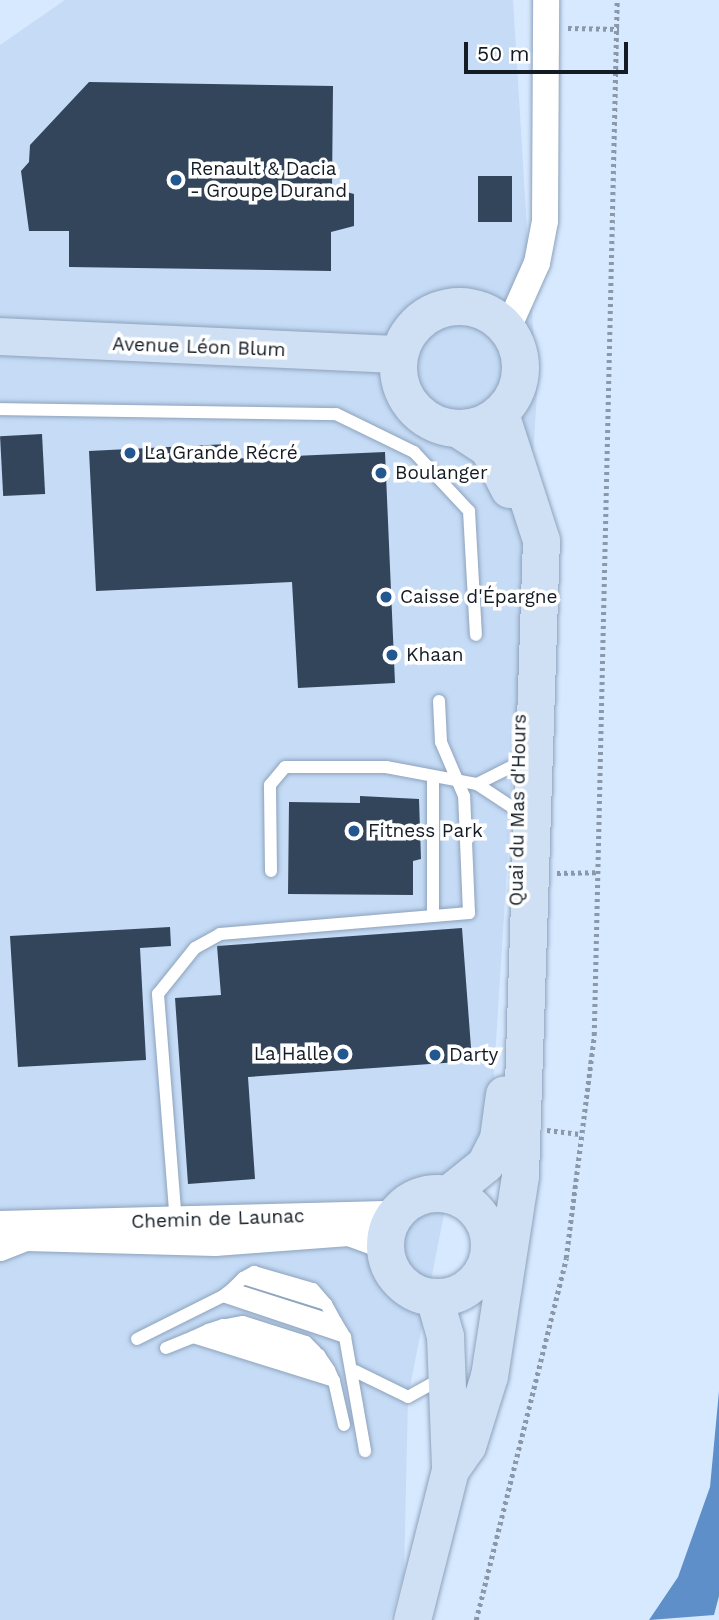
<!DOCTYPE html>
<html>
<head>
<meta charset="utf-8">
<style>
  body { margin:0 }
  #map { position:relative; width:719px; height:1620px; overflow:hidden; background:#d7e9ff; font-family:"Work Sans",sans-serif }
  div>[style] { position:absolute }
  .built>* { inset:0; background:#c5dbf6 }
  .water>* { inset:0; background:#5e8fc9 }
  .building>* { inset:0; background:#33455b; transform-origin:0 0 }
  .path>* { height:4.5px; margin-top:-2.25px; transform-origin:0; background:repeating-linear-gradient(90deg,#8a98a9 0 3.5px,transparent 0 7px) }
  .roads { filter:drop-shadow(0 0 2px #8da2bb) drop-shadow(0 0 2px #8da2bb) }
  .lane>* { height:12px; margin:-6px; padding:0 6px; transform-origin:6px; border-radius:6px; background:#fff }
  .street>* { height:26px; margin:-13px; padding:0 13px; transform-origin:13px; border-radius:13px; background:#fff }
  .secondary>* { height:37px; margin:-18.5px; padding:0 18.5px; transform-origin:18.5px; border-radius:18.5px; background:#cfe0f4 }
  .secondary>.ring { margin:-18.5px; padding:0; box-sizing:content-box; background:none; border:37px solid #cfe0f4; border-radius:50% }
  .dots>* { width:19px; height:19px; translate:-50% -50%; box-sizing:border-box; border:4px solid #fff; border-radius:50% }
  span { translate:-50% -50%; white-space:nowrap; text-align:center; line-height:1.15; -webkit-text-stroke:7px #fff; paint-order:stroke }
  .poi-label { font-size:19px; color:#131c25 }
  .left { translate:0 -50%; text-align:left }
  .right { translate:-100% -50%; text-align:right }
  .street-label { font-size:19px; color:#131c25 }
  .scale { position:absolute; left:464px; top:42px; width:164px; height:32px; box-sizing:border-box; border:4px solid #131c25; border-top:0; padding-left:9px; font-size:21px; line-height:24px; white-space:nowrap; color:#131c25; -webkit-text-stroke:5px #fff; paint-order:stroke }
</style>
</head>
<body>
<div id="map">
  <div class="built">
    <div style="clip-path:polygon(65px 0,513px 0,537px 393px,490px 1137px,448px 1194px,408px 1397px,404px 1574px,390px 1620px,0 1620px,0 45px)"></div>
  </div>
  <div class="water">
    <div style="clip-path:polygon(719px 1391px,719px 1596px,714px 1615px,649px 1620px,678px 1577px,710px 1487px)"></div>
  </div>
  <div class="building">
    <div style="clip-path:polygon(89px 82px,333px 86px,332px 188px,354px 194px,354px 226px,331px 232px,331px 271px,69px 267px,69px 231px,29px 231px,21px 171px,29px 162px,30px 145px)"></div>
    <div style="left:478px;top:176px;width:34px;height:46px"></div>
    <div style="left:42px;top:434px;width:60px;height:42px;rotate:87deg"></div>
    <div style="clip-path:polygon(228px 444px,228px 459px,385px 452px,395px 683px,298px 688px,292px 582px,96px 591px,89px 451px)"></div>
    <div style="clip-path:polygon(360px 796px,419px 799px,421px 859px,413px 861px,413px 895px,288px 894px,289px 802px,360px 803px)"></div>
    <div style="clip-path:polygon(170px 927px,171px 946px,140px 948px,146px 1060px,18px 1067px,10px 936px)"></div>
    <div style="clip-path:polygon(462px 928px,472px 1061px,248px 1077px,255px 1179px,188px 1184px,175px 998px,221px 995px,217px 946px)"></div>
  </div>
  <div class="path">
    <div style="left:568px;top:28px;width:51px;rotate:1.1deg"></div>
    <div style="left:557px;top:873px;width:39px;rotate:-1deg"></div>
    <div style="left:547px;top:1130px;width:35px;rotate:7deg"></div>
    <div style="left:476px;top:1620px;width:373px;rotate:-76deg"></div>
    <div style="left:566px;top:1258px;width:225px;rotate:-82.8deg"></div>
    <div style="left:594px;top:1035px;width:1035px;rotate:-88.73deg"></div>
  </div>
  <div class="roads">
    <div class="lane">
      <div style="left:0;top:409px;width:336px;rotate:0.9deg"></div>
      <div style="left:336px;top:414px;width:87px;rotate:26deg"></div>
      <div style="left:414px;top:452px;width:81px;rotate:47deg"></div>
      <div style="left:469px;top:511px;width:124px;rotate:86.8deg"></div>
      <div style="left:433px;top:779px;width:137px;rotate:90deg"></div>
      <div style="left:477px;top:784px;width:49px;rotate:33.4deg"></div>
      <div style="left:271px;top:871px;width:86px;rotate:-90.7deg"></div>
      <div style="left:270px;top:785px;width:23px;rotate:-50deg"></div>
      <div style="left:285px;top:767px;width:101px"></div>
      <div style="left:386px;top:767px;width:93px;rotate:10.6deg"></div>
      <div style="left:477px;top:784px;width:47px;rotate:-26.6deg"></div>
      <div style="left:176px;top:1223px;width:230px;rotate:-94.5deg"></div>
      <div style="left:158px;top:994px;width:59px;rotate:-51.2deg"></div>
      <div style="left:195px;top:948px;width:29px;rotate:-29deg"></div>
      <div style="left:220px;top:934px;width:250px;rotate:-4.8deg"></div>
      <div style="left:469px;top:913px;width:117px;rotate:-92.4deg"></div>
      <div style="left:464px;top:796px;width:59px;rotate:-113.1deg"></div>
      <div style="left:441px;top:742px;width:41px;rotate:-92.8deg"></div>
      <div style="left:243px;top:1278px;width:13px;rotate:-29deg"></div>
      <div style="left:254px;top:1272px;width:61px;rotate:16.1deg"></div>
      <div style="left:313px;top:1289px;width:20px;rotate:49deg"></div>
      <div style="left:232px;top:1289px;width:16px;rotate:-45deg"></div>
      <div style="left:243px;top:1278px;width:87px;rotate:17.4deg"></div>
      <div style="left:326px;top:1304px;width:21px;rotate:61deg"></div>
      <div style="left:223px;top:1296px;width:11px;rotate:-38deg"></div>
      <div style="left:232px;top:1289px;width:109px;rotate:17.6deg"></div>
      <div style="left:336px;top:1322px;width:17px;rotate:59deg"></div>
      <div style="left:227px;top:1325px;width:16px;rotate:-11deg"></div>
      <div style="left:243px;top:1322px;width:66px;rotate:17.6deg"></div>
      <div style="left:306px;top:1342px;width:14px;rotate:45deg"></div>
      <div style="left:208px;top:1330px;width:16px;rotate:-18deg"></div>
      <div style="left:223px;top:1325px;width:101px;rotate:17.4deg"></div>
      <div style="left:319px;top:1355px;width:18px;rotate:56deg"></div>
      <div style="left:193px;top:1337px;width:17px;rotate:-25deg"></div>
      <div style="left:208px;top:1330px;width:127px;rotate:18.3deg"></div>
      <div style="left:329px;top:1370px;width:12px;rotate:66deg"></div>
      <div style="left:137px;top:1339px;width:96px;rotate:-26.6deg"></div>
      <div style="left:223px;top:1296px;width:129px;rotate:18.6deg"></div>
      <div style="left:345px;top:1337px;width:116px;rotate:80deg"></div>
      <div style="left:166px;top:1348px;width:29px;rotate:-22deg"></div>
      <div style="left:193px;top:1337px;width:148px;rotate:17.3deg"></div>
      <div style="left:334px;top:1381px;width:45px;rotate:77.2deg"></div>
      <div style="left:355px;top:1371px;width:59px;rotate:26.1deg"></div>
      <div style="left:408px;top:1397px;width:35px;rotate:-29deg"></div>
    </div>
    <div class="street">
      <div style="left:508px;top:328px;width:71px;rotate:-66deg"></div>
      <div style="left:537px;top:263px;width:43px;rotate:-79.2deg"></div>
      <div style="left:545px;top:221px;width:221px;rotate:-89.7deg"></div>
      <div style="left:0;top:1224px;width:395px;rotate:-1.5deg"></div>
      <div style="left:0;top:1248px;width:28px;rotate:-21deg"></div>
      <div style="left:26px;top:1238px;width:189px;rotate:1.5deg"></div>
      <div style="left:215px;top:1243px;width:134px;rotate:-4.3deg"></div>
      <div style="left:349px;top:1233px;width:38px;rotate:20deg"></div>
    </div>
    <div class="secondary">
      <div class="ring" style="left:398px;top:306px;width:85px;height:85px"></div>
      <div style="left:0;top:336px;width:399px;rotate:2.6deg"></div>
      <div style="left:457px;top:428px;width:37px;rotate:33deg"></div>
      <div style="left:488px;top:448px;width:46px;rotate:62.9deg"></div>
      <div class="ring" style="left:385px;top:1193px;width:67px;height:67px"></div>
      <div style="left:448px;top:1194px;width:48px;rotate:-39deg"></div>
      <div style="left:485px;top:1164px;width:29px;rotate:-63deg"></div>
      <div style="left:498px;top:1138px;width:44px;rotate:-82.2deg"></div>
      <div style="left:434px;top:1297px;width:41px;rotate:74.2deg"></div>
      <div style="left:445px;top:1336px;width:133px;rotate:87.8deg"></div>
      <div style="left:450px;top:1470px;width:29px;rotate:-55deg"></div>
      <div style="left:467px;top:1446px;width:73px;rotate:-72.6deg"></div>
      <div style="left:489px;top:1376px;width:203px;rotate:-81.2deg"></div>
      <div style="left:520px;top:1175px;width:635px;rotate:-88.11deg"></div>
      <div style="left:541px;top:540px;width:133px;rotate:-107.9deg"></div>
      <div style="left:412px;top:1620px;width:179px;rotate:-75.8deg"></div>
    </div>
  </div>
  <div class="dots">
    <div style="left:176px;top:180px;background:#23578f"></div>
    <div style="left:130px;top:453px;background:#23578f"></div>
    <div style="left:381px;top:473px;background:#23578f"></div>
    <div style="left:386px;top:597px;background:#23578f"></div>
    <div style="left:392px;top:655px;background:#23578f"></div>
    <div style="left:354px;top:831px;background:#23578f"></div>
    <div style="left:343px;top:1054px;background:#23578f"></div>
    <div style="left:435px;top:1055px;background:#23578f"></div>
  </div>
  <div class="poi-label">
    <span class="left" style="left:190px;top:180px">Renault &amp; Dacia<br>- Groupe Durand</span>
    <span class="left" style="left:144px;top:453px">La Grande Récré</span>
    <span class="left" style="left:395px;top:473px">Boulanger</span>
    <span class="left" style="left:400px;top:597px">Caisse d'Épargne</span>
    <span class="left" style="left:406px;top:655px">Khaan</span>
    <span class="left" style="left:368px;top:831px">Fitness Park</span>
    <span class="right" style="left:329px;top:1054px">La Halle</span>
    <span class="left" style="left:449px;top:1055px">Darty</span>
  </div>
  <div class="street-label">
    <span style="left:199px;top:347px;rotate:2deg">Avenue Léon Blum</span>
    <span style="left:518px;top:810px;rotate:-89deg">Quai du Mas d'Hours</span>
    <span style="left:218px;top:1219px;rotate:-2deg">Chemin de Launac</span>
  </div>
  <div class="scale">50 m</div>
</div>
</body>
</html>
